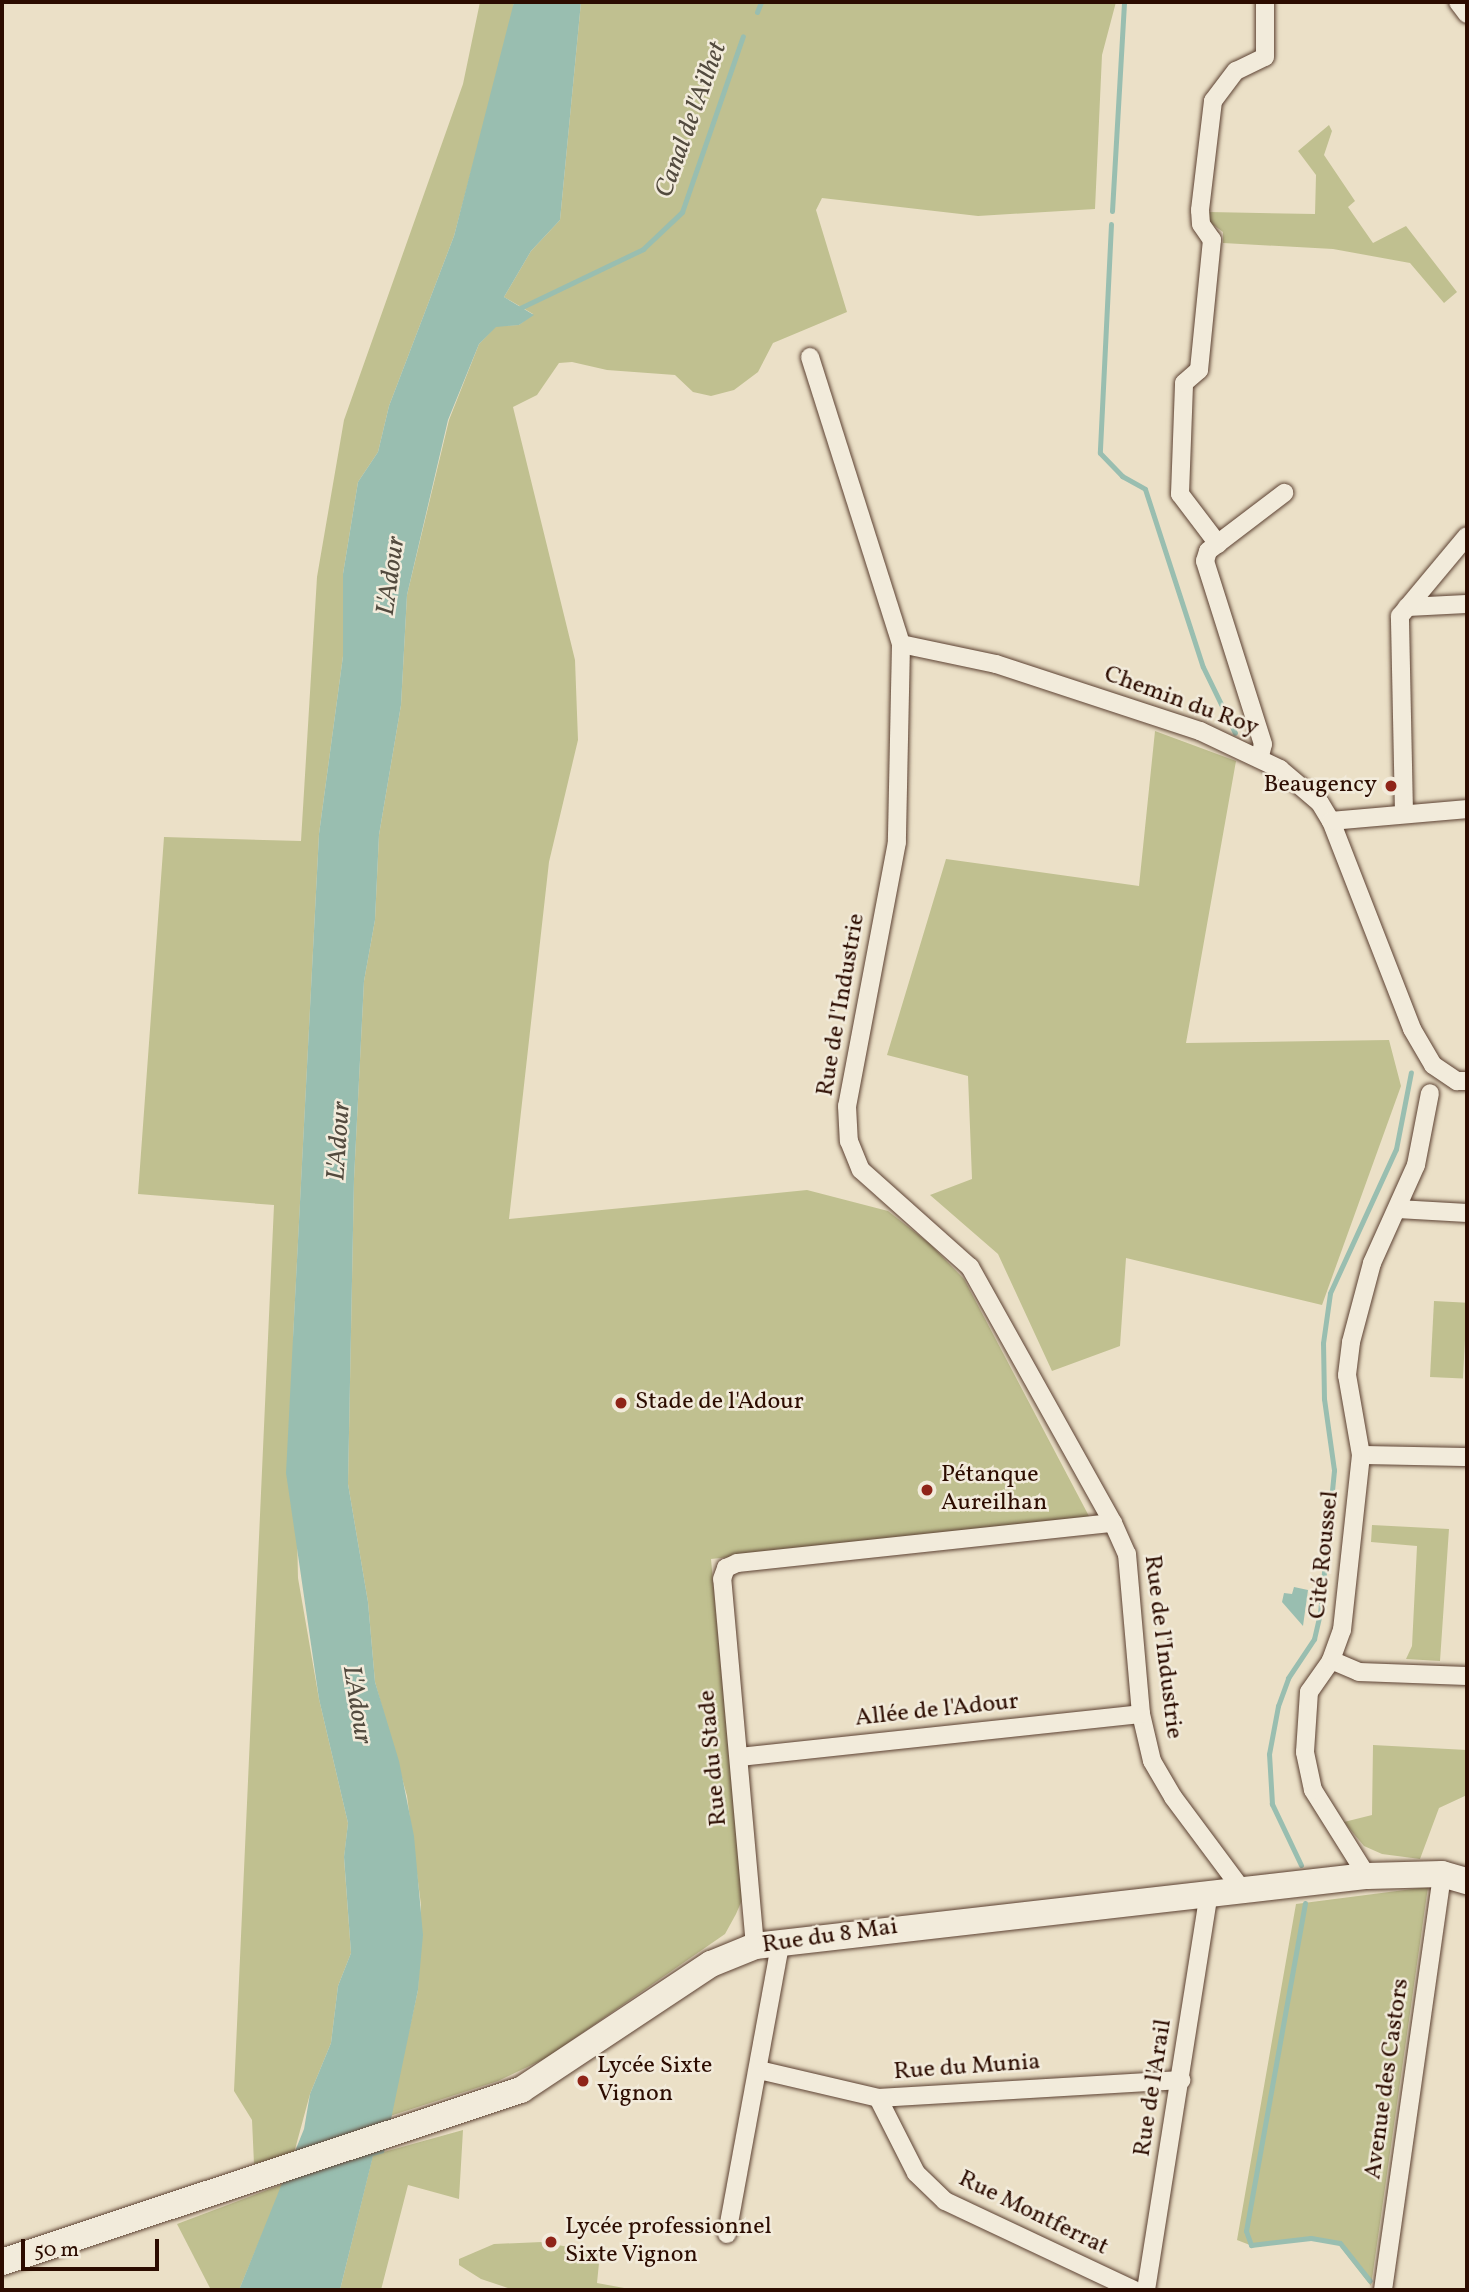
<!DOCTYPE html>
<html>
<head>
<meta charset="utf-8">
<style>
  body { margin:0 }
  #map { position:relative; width:1469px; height:2292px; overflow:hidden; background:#ebe0c7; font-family:Vollkorn,serif }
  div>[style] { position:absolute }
  .green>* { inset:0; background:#c0c090; transform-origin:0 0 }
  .water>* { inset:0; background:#99beb0 }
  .stream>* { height:5px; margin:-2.5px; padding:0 2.5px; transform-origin:2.5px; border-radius:2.5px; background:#99beb0 }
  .roads { filter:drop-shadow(0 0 2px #5c4132) drop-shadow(0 0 2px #5c4132) }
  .street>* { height:18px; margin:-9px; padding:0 9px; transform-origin:9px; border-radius:9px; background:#f2ebdb }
  .secondary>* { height:26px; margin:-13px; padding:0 13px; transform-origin:13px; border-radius:13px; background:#f2ebdb }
  .dots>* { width:19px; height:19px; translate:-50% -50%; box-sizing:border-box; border:4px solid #f2ebdb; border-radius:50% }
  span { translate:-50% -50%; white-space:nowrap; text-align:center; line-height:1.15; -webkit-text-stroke:5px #f2ebdb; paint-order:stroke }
  .street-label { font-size:24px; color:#2c0c00 }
  .poi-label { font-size:24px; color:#2c0c00 }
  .right { translate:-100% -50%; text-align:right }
  .left { translate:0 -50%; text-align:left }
  .water-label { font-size:26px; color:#524a3e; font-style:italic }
  .frame { position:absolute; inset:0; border:4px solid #2c0c00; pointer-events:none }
  .scale { position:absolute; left:21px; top:2239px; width:138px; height:32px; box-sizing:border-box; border:4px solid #2c0c00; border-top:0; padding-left:9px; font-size:21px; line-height:24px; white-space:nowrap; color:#2c0c00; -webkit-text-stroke:5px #f2ebdb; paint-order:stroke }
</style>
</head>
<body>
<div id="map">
  <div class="green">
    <div style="clip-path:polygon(480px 2px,514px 2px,511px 21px,454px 236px,389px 406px,378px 452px,358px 482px,343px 574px,343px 656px,319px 834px,293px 1339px,298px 1578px,319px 1699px,348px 1823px,344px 1858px,351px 1953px,338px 1986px,331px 2043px,310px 2094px,294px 2153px,254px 2164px,252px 2120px,234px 2091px,274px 1205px,138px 1194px,164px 837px,301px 841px,317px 577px,344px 420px,463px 84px)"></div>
    <div style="clip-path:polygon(581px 2px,1116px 2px,1102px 55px,1095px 209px,978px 216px,822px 198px,816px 210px,847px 312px,773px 343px,758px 372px,734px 390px,711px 396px,693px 392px,675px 375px,607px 370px,572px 362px,559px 363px,537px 395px,513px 407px,575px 660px,578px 740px,549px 862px,509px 1219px,807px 1190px,888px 1211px,930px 1244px,964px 1279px,1091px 1520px,711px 1559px,742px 1900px,736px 1914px,725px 1934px,546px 2058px,498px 2081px,390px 2116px,418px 1990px,421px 1905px,407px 1796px,375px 1682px,368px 1602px,348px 1484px,354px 1179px,364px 981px,375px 920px,379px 835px,401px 705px,407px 595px,449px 420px,479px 344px,496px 326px,519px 325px,533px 314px,504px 297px,531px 251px,560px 220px)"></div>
    <div style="clip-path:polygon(1329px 125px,1332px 131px,1324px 155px,1355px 201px,1348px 207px,1373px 243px,1406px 226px,1457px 292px,1444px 303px,1410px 263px,1333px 249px,1223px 243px,1223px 232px,1208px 221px,1209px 212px,1315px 214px,1316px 175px,1298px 151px)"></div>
    <div style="clip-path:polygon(1155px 731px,1236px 761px,1186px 1043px,1389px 1040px,1401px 1086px,1322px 1305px,1126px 1258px,1120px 1346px,1052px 1371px,998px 1254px,930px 1195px,972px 1179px,968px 1076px,887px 1055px,946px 859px,1139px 886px)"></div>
    <div style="left:1434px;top:1301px;width:33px;height:76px;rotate:3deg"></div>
    <div style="clip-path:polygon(1372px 1525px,1449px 1529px,1440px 1661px,1406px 1659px,1412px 1646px,1417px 1546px,1371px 1542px)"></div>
    <div style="clip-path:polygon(1373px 1745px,1467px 1750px,1467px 1795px,1439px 1808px,1420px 1859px,1382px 1854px,1364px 1846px,1344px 1822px,1372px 1815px)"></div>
    <div style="clip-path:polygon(1428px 1887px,1371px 2286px,1339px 2245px,1310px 2240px,1255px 2247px,1237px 2240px,1296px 1904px)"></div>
    <div style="clip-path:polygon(463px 2130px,459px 2199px,408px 2185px,381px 2290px,340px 2290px,373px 2155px)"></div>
    <div style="clip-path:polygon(283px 2184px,239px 2290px,211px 2290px,177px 2224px)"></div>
    <div style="clip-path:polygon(542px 2242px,600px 2253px,597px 2283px,635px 2290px,514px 2290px,481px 2279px,459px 2265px,459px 2259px,494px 2244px)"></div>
  </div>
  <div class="water">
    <div style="clip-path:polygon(514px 2px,581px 2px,560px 220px,531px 251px,504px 297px,534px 315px,519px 325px,496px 327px,479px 344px,448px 420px,407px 595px,401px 705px,379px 835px,375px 920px,364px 981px,354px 1179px,348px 1484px,368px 1602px,375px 1682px,399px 1761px,414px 1836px,423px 1935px,418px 1990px,384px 2153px,373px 2156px,340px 2290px,239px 2290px,304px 2129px,310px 2094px,331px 2043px,338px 1986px,351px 1953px,344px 1857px,348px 1823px,319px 1699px,286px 1473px,319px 834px,343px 656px,343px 574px,358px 482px,378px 452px,389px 406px,454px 236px)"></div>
    <div style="clip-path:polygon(1294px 1587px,1308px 1590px,1303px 1626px,1282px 1602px,1284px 1593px,1292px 1594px)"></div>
  </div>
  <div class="stream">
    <div style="left:757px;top:12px;width:11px;rotate:-68deg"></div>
    <div style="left:1112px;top:211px;width:209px;rotate:-86.7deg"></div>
    <div style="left:1111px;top:224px;width:229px;rotate:92.8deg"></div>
    <div style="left:1100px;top:453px;width:32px;rotate:46deg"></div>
    <div style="left:1122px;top:476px;width:26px;rotate:29deg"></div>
    <div style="left:1145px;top:489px;width:187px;rotate:72deg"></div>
    <div style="left:1203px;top:667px;width:73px;rotate:64.1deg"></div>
    <div style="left:518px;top:309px;width:139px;rotate:-25.6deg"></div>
    <div style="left:643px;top:249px;width:54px;rotate:-43.5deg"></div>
    <div style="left:682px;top:212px;width:186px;rotate:-70.9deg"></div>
    <div style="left:1301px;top:1865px;width:68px;rotate:-115.4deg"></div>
    <div style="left:1272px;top:1804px;width:50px;rotate:-93.4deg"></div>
    <div style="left:1269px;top:1754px;width:49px;rotate:-79.4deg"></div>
    <div style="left:1278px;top:1706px;width:30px;rotate:-70deg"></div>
    <div style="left:1288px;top:1678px;width:47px;rotate:-56.3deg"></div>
    <div style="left:1314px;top:1639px;width:27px;rotate:-77deg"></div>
    <div style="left:1320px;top:1613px;width:144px;rotate:-84.4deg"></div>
    <div style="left:1334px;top:1470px;width:72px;rotate:-98deg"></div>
    <div style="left:1324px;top:1399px;width:56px;rotate:-91deg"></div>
    <div style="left:1323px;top:1343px;width:50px;rotate:-82deg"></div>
    <div style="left:1330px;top:1293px;width:158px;rotate:-65.4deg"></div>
    <div style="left:1396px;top:1149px;width:78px;rotate:-79deg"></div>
    <div style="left:1305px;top:1903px;width:333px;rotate:100.2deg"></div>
    <div style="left:1246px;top:2231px;width:15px;rotate:70deg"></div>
    <div style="left:1251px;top:2245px;width:60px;rotate:-6.7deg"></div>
    <div style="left:1311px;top:2238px;width:29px;rotate:10deg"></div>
    <div style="left:1340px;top:2243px;width:48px;rotate:51.7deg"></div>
  </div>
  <div class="roads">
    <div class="street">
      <div style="left:1458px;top:2px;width:15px;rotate:53deg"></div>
      <div style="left:810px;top:357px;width:301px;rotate:72.4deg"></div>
      <div style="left:901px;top:644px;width:198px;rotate:91.2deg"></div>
      <div style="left:897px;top:842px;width:269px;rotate:100.7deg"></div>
      <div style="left:847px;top:1106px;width:35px;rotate:87deg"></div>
      <div style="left:849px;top:1141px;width:31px;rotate:68deg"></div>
      <div style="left:861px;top:1170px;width:146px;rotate:41.7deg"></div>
      <div style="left:970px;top:1267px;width:293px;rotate:60.8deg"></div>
      <div style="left:1113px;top:1523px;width:34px;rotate:66deg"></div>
      <div style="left:1127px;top:1554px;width:161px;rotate:85deg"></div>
      <div style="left:1141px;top:1714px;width:48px;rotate:76.8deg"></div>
      <div style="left:1152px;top:1761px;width:42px;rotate:59.7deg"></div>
      <div style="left:1173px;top:1797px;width:117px;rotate:53.3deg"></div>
      <div style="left:1218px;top:544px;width:63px;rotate:-127.2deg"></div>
      <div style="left:1180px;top:494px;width:111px;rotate:-87.9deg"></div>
      <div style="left:1184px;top:383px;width:20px;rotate:-41deg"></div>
      <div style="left:1199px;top:370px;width:131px;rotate:-84.3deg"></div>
      <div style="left:1212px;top:240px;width:19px;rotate:-125deg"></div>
      <div style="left:1201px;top:224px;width:14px;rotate:-94deg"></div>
      <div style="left:1200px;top:210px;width:110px;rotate:-83.2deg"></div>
      <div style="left:1213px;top:101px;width:38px;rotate:-53deg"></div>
      <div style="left:1236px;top:71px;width:32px;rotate:-26deg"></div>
      <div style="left:1265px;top:57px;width:55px;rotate:-90deg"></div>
      <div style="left:1407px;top:607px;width:60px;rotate:-2.9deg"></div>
      <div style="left:901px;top:644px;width:97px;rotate:11.9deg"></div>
      <div style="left:996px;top:664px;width:215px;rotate:18.2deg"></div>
      <div style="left:1200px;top:731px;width:89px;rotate:25.4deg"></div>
      <div style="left:1280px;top:769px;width:52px;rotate:40.4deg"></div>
      <div style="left:1320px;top:803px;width:21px;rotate:59deg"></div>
      <div style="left:1331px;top:821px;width:223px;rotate:68.7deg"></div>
      <div style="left:1412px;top:1029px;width:42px;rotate:59.7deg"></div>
      <div style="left:1433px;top:1065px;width:29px;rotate:34deg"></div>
      <div style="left:1457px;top:1081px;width:10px"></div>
      <div style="left:1260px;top:756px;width:12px;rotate:-76deg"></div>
      <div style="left:1263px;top:744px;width:192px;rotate:-107.6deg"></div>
      <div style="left:1205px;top:561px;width:10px;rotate:-73deg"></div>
      <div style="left:1208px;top:551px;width:96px;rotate:-37.3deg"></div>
      <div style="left:1404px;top:812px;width:196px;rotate:-91.2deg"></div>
      <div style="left:1400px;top:616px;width:104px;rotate:-50.1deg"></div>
      <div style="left:1331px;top:821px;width:137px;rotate:-5deg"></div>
      <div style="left:1398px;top:1209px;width:69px;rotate:3.3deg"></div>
      <div style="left:1361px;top:1455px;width:106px;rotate:1.1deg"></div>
      <div style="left:1331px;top:1660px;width:30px;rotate:23deg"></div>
      <div style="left:1359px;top:1672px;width:108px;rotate:2.1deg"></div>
      <div style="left:739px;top:1757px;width:404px;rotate:-6.1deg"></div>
      <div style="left:1367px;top:1876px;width:102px;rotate:-122.1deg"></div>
      <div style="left:1313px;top:1790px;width:39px;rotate:-102deg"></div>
      <div style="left:1305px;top:1752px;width:60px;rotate:-86.2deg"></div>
      <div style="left:1309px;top:1692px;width:39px;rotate:-55deg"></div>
      <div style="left:1331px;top:1660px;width:32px;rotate:-70deg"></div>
      <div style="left:1342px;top:1630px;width:176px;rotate:-83.8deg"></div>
      <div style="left:1361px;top:1455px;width:81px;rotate:-99.9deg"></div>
      <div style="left:1347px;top:1375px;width:33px;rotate:-83deg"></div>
      <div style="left:1351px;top:1342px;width:82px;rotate:-75.1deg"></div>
      <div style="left:1372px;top:1263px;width:107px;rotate:-65.8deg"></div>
      <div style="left:1416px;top:1165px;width:73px;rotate:-79deg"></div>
      <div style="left:755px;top:1946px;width:368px;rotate:-95.1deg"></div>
      <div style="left:722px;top:1579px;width:12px;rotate:-70deg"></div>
      <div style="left:726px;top:1568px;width:12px;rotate:-24deg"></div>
      <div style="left:737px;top:1563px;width:378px;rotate:-6.1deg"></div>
      <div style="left:759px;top:2070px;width:122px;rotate:13.2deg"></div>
      <div style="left:878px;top:2098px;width:304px;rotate:-3.4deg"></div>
      <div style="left:878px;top:2098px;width:84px;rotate:63.1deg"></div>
      <div style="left:916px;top:2173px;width:40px;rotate:44deg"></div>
      <div style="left:945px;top:2201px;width:209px;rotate:25.2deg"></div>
      <div style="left:727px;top:2234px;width:299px;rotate:-79.6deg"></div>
      <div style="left:1146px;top:2290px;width:401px;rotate:-81deg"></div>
      <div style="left:1383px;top:2290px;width:420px;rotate:-81.9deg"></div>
    </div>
    <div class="secondary">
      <div style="left:2px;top:2262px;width:547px;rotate:-18.34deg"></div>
      <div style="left:521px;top:2090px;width:228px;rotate:-33.6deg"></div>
      <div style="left:711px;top:1964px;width:48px;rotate:-22.2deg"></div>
      <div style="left:755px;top:1946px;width:616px;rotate:-6.53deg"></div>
      <div style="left:1367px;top:1876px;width:75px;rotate:-1.5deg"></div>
      <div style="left:1442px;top:1874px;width:26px;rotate:16deg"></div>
    </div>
  </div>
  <div class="dots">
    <div style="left:1391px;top:786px;background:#8f2418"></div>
    <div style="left:621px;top:1403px;background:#8f2418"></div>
    <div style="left:927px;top:1490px;background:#8f2418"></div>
    <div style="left:583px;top:2081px;background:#8f2418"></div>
    <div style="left:551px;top:2242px;background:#8f2418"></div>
  </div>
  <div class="street-label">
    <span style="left:1181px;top:702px;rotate:20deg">Chemin du Roy</span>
    <span style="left:842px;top:1005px;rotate:-80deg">Rue de l'Industrie</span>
    <span style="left:1325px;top:1555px;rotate:-84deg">Cité Roussel</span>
    <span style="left:1162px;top:1647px;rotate:83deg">Rue de l'Industrie</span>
    <span style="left:937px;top:1711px;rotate:-6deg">Allée de l'Adour</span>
    <span style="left:714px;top:1758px;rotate:-95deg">Rue du Stade</span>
    <span style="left:830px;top:1937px;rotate:-8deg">Rue du 8 Mai</span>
    <span style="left:967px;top:2068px;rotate:-4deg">Rue du Munia</span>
    <span style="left:1388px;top:2079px;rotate:-82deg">Avenue des Castors</span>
    <span style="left:1154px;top:2088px;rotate:-81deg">Rue de l'Arail</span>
    <span style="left:1033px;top:2214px;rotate:26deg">Rue Montferrat</span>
  </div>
  <div class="poi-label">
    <span class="right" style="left:1377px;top:786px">Beaugency</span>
    <span class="left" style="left:635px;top:1403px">Stade de l'Adour</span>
    <span class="left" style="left:941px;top:1490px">Pétanque<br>Aureilhan</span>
    <span class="left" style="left:597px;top:2081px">Lycée Sixte<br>Vignon</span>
    <span class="left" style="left:565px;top:2242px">Lycée professionnel<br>Sixte Vignon</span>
  </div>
  <div class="water-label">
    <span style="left:692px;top:120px;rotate:-70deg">Canal de l'Ailhet</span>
    <span style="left:392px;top:576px;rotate:-82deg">L'Adour</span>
    <span style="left:340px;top:1141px;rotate:-86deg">L'Adour</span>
    <span style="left:356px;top:1705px;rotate:81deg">L'Adour</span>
  </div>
  <div class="frame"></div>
  <div class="scale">50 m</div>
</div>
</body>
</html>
